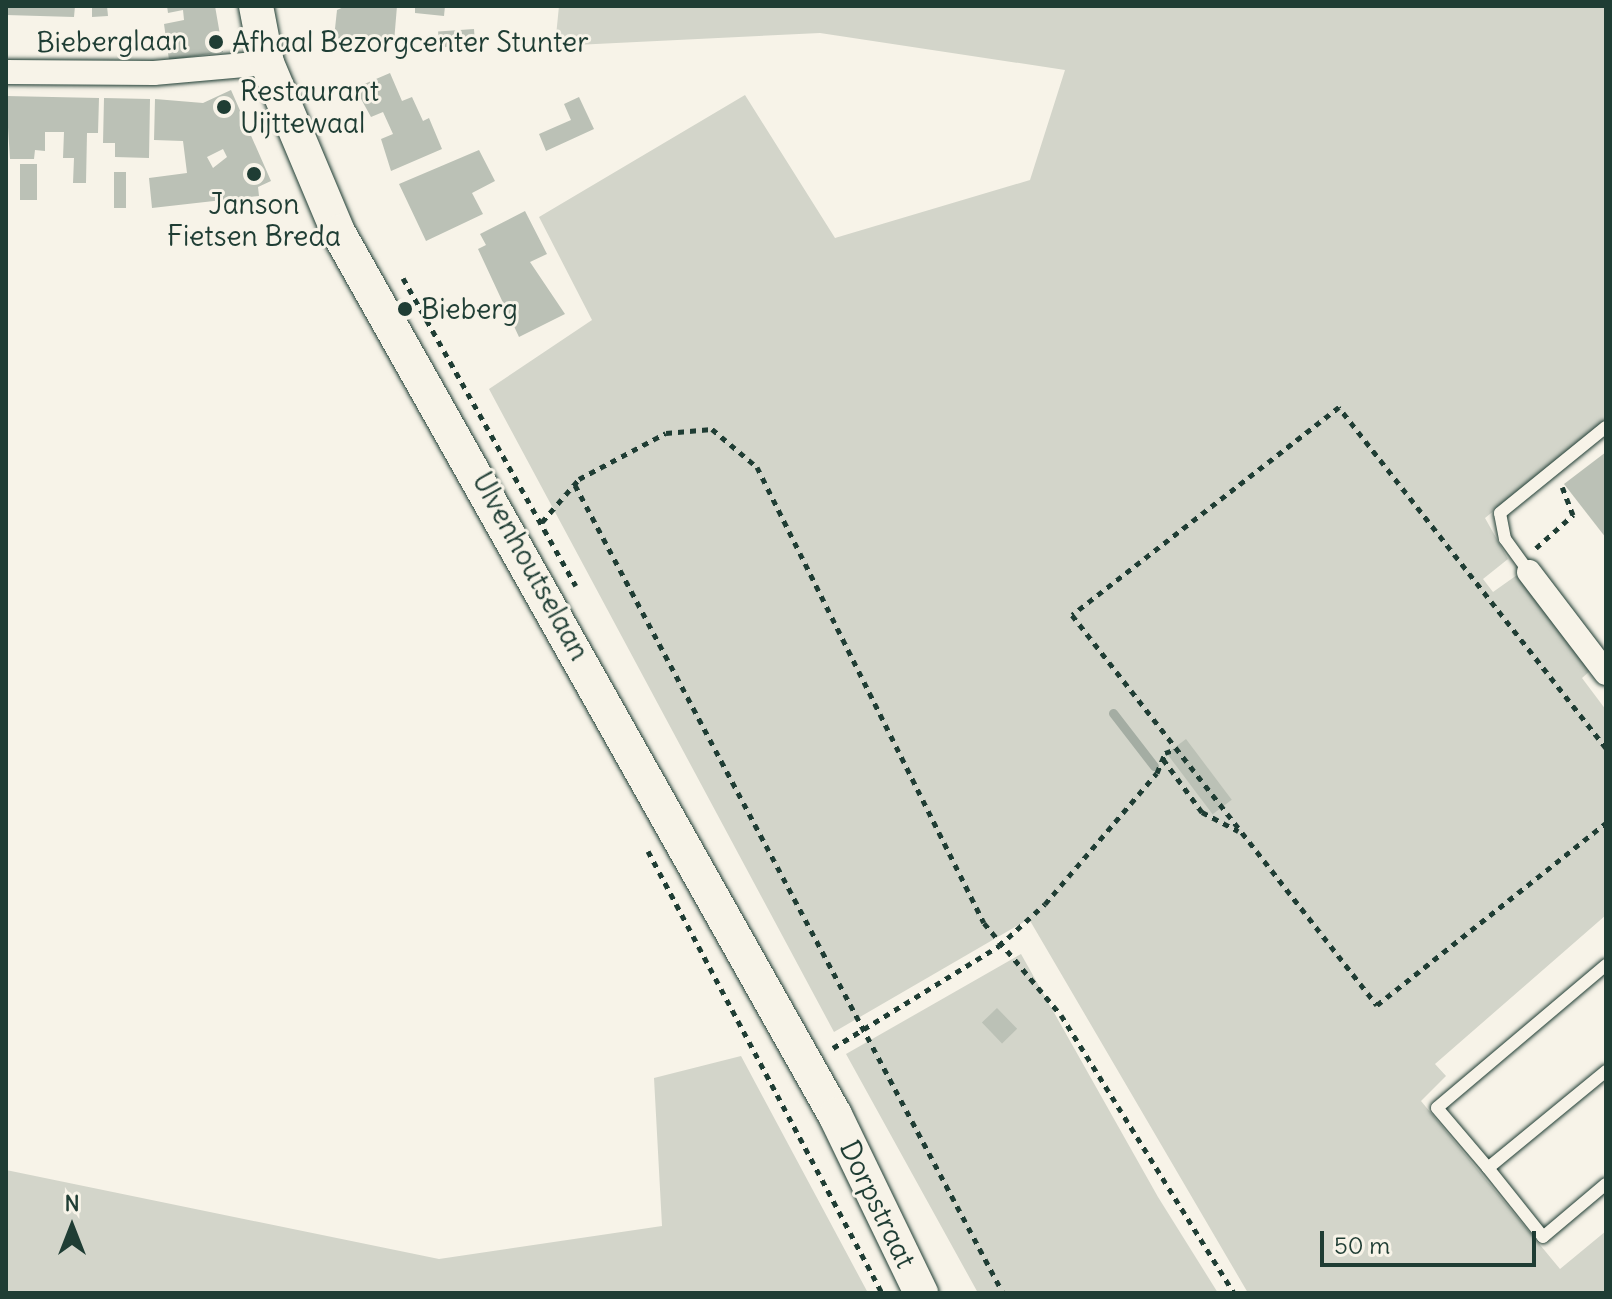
<!DOCTYPE html>
<html>
<head>
<meta charset="utf-8">
<style>
  body { margin:0 }
  #map { position:relative; width:1612px; height:1299px; overflow:hidden; background:#f7f3e8; font-family:Delius,sans-serif }
  div>[style] { position:absolute }
  .green>* { inset:0; background:#d3d5ca }
  .stream>* { height:9px; margin:-4.5px; padding:0 4.5px; transform-origin:4.5px; border-radius:4.5px; background:#a4ada3 }
  .building>* { inset:0; background:#bbc1b6; transform-origin:0 0 }
  .path>* { height:5px; margin-top:-2.5px; transform-origin:0; background:repeating-linear-gradient(90deg,#1f3d34 0 6px,transparent 0 12px) }
  .roads { filter:drop-shadow(0 0 2px #1f3d34) drop-shadow(0 0 2px #1f3d34) }
  .lane>* { height:12px; margin:-6px; padding:0 6px; transform-origin:6px; border-radius:6px; background:#f7f3e8 }
  .street>* { height:24px; margin:-12px; padding:0 12px; transform-origin:12px; border-radius:12px; background:#f7f3e8 }
  .secondary>* { height:34px; margin:-17px; padding:0 17px; transform-origin:17px; border-radius:17px; background:#f7f3e8 }
  .dots>* { width:22px; height:22px; translate:-50% -50%; box-sizing:border-box; border:4px solid #f7f3e8; border-radius:50% }
  span { translate:-50% -50%; white-space:nowrap; text-align:center; line-height:1.15; -webkit-text-stroke:6px #f7f3e8; paint-order:stroke }
  .street-label { font-size:28px; color:#1f3d34 }
  .poi-label { font-size:28px; color:#1f3d34 }
  .left { translate:0 -50%; text-align:left }
  .frame { position:absolute; inset:0; border:8px solid #1f3d34; pointer-events:none }
  .north { position:absolute; left:32px; top:1187px; width:80px; height:80px; -webkit-text-stroke:6px #f7f3e8; paint-order:stroke; rotate:0deg; font-size:22px; font-weight:700; line-height:32px; text-align:center; color:#1f3d34 }
  .north::after { content:''; display:block; margin:auto; width:28px; height:36px; background:#1f3d34; clip-path:polygon(50% 0,100% 100%,50% 72%,0 100%) }
  .scale { position:absolute; left:1320px; top:1231px; width:216px; height:36px; box-sizing:border-box; border:4px solid #1f3d34; border-top:0; padding-left:10px; font-size:24px; line-height:28px; white-space:nowrap; color:#1f3d34; -webkit-text-stroke:6px #f7f3e8; paint-order:stroke }
</style>
</head>
<body>
<div id="map">
  <div class="green">
    <div style="clip-path:polygon(559px 6px,1606px 6px,1606px 420px,1485px 518px,1508px 559px,1483px 579px,1493px 592px,1517px 575px,1590px 671px,1582px 678px,1606px 710px,1606px 915px,1435px 1064px,1446px 1076px,1421px 1101px,1560px 1269px,1606px 1231px,1606px 1293px,1248px 1293px,1029px 919px,834px 1032px,489px 389px,592px 320px,539px 217px,745px 95px,835px 238px,1030px 180px,1065px 70px,820px 33px,555px 46px)"></div>
    <div style="clip-path:polygon(1021px 954px,1158px 1197px,1218px 1293px,978px 1293px,846px 1054px)"></div>
    <div style="clip-path:polygon(741px 1056px,868px 1293px,6px 1293px,6px 1170px,439px 1259px,662px 1226px,654px 1078px)"></div>
  </div>
  <div class="stream">
    <div style="left:1113px;top:713px;width:67px;rotate:52.3deg"></div>
  </div>
  <div class="building">
    <div style="clip-path:polygon(6px 6px,75px 6px,74px 17px,6px 15px)"></div>
    <div style="clip-path:polygon(92px 6px,107px 6px,108px 16px,92px 17px)"></div>
    <div style="clip-path:polygon(167px 6px,215px 6px,223px 52px,169px 60px,164px 24px,184px 20px,183px 10px,168px 13px)"></div>
    <div style="clip-path:polygon(346px 6px,397px 6px,394px 42px,334px 38px,337px 10px)"></div>
    <div style="clip-path:polygon(415px 6px,445px 6px,444px 16px,415px 13px)"></div>
    <div style="left:474px;top:29px;width:16px;height:36px;rotate:86deg"></div>
    <div style="clip-path:polygon(390px 73px,402px 101px,412px 97px,423px 121px,429px 118px,442px 149px,391px 171px,381px 139px,393px 134px,383px 112px,371px 117px,355px 88px)"></div>
    <div style="clip-path:polygon(evenodd,231px 90px,271px 181px,258px 187px,259px 196px,152px 208px,149px 178px,187px 173px,183px 141px,154px 140px,155px 99px,203px 103px,231px 90px,223px 149px,227px 157px,213px 168px,207px 157px,223px 149px)"></div>
    <div style="clip-path:polygon(6px 96px,99px 98px,98px 133px,87px 133px,86px 183px,73px 183px,74px 158px,63px 158px,64px 132px,45px 132px,45px 151px,35px 150px,34px 159px,10px 159px)"></div>
    <div style="clip-path:polygon(579px 97px,594px 129px,546px 151px,539px 134px,571px 120px,564px 104px)"></div>
    <div style="clip-path:polygon(104px 98px,150px 99px,149px 158px,115px 157px,115px 143px,103px 143px)"></div>
    <div style="clip-path:polygon(479px 150px,495px 181px,472px 193px,483px 214px,426px 241px,399px 184px)"></div>
    <div style="left:20px;top:164px;width:17px;height:36px"></div>
    <div style="left:114px;top:172px;width:12px;height:36px"></div>
    <div style="clip-path:polygon(525px 211px,547px 254px,530px 262px,565px 314px,519px 337px,478px 249px,486px 245px,480px 234px)"></div>
    <div style="clip-path:polygon(1606px 452px,1606px 538px,1564px 484px)"></div>
    <div style="left:1186px;top:739px;width:76px;height:24px;rotate:53deg"></div>
    <div style="left:997px;top:1008px;width:29px;height:21px;rotate:46deg"></div>
  </div>
  <div class="path">
    <div style="left:403px;top:278px;width:353px;rotate:60.7deg"></div>
    <div style="left:575px;top:485px;width:914px;rotate:62.09deg"></div>
    <div style="left:542px;top:522px;width:57px;rotate:-49.3deg"></div>
    <div style="left:579px;top:479px;width:98px;rotate:-27.9deg"></div>
    <div style="left:666px;top:433px;width:46px;rotate:-5deg"></div>
    <div style="left:712px;top:429px;width:59px;rotate:40.2deg"></div>
    <div style="left:757px;top:467px;width:509px;rotate:63.54deg"></div>
    <div style="left:984px;top:923px;width:120px;rotate:50.1deg"></div>
    <div style="left:1061px;top:1015px;width:327px;rotate:58.1deg"></div>
    <div style="left:1536px;top:548px;width:50px;rotate:-41.7deg"></div>
    <div style="left:1573px;top:515px;width:30px;rotate:-111deg"></div>
    <div style="left:1606px;top:748px;width:433px;rotate:-128.1deg"></div>
    <div style="left:1339px;top:407px;width:338px;rotate:142.1deg"></div>
    <div style="left:1072px;top:615px;width:495px;rotate:52deg"></div>
    <div style="left:1377px;top:1005px;width:293px;rotate:-38.5deg"></div>
    <div style="left:1163px;top:759px;width:66px;rotate:53.7deg"></div>
    <div style="left:1202px;top:812px;width:41px;rotate:27.8deg"></div>
    <div style="left:648px;top:851px;width:500px;rotate:62.1deg"></div>
    <div style="left:833px;top:1048px;width:195px;rotate:-31.6deg"></div>
    <div style="left:999px;top:946px;width:62px;rotate:-42.4deg"></div>
    <div style="left:1045px;top:904px;width:172px;rotate:-49.5deg"></div>
    <div style="left:1157px;top:773px;width:22px;rotate:-68deg"></div>
    <div style="left:1165px;top:753px;width:12px;rotate:-20deg"></div>
  </div>
  <div class="roads">
    <div class="lane">
      <div style="left:1529px;top:572px;width:41px;rotate:-126deg"></div>
      <div style="left:1505px;top:539px;width:26px;rotate:-101deg"></div>
      <div style="left:1500px;top:513px;width:136px;rotate:-39.1deg"></div>
      <div style="left:1606px;top:965px;width:221px;rotate:139.8deg"></div>
      <div style="left:1437px;top:1108px;width:79px;rotate:49.6deg"></div>
      <div style="left:1488px;top:1168px;width:153px;rotate:-39.4deg"></div>
      <div style="left:1488px;top:1168px;width:88px;rotate:51.4deg"></div>
      <div style="left:1543px;top:1237px;width:82px;rotate:-40.1deg"></div>
    </div>
    <div class="street">
      <div style="left:6px;top:72px;width:148px;rotate:0.4deg"></div>
      <div style="left:154px;top:73px;width:113px;rotate:-5.1deg"></div>
      <div style="left:1529px;top:572px;width:127px;rotate:52.7deg"></div>
    </div>
    <div class="secondary">
      <div style="left:256px;top:6px;width:58px;rotate:79.1deg"></div>
      <div style="left:267px;top:63px;width:183px;rotate:67.2deg"></div>
      <div style="left:338px;top:232px;width:1013px;rotate:60.63deg"></div>
      <div style="left:835px;top:1115px;width:198px;rotate:64.2deg"></div>
    </div>
  </div>
  <div class="dots">
    <div style="left:216px;top:42px;background:#1f3d34"></div>
    <div style="left:224px;top:107px;background:#1f3d34"></div>
    <div style="left:254px;top:174px;background:#1f3d34"></div>
    <div style="left:405px;top:309px;background:#1f3d34"></div>
  </div>
  <div class="street-label">
    <span style="left:112px;top:41px;rotate:-1deg">Bieberglaan</span>
    <span style="left:531px;top:566px;rotate:61deg">Ulvenhoutselaan</span>
    <span style="left:878px;top:1204px;rotate:64deg">Dorpstraat</span>
  </div>
  <div class="poi-label">
    <span class="left" style="left:232px;top:42px">Afhaal Bezorgcenter Stunter</span>
    <span class="left" style="left:240px;top:107px">Restaurant<br>Uijttewaal</span>
    <span style="left:254px;top:220px">Janson<br>Fietsen Breda</span>
    <span class="left" style="left:421px;top:309px">Bieberg</span>
  </div>
  <div class="frame"></div>
  <div class="north">N</div>
  <div class="scale">50 m</div>
</div>
</body>
</html>
